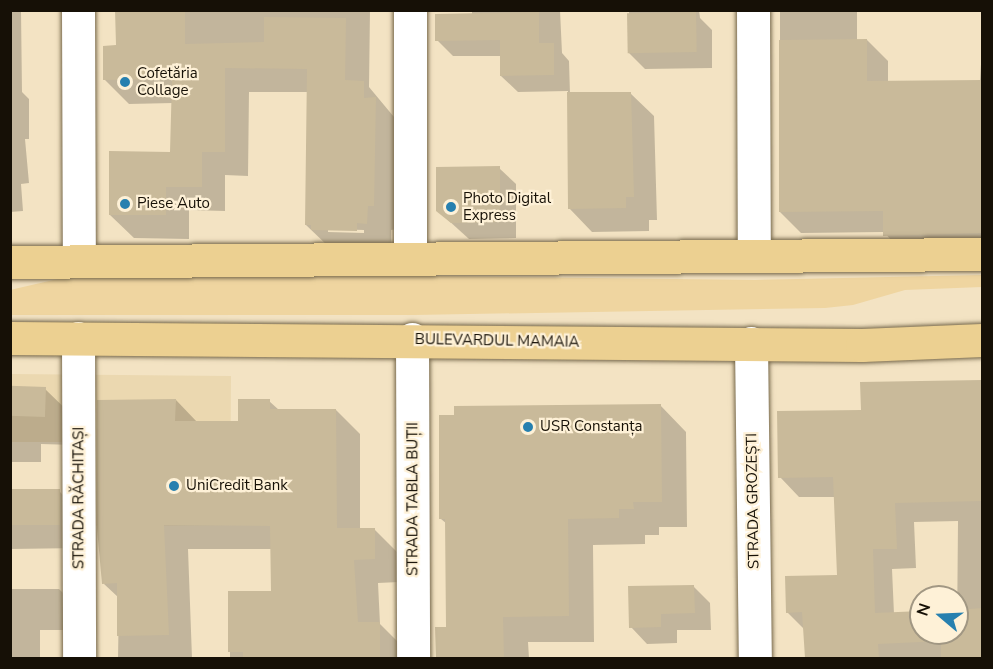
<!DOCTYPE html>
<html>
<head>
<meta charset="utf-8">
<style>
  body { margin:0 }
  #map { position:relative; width:993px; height:669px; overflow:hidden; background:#f3e3c3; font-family:"Nunito Sans",sans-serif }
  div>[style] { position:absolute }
  .built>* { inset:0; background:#ebd8b0 }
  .green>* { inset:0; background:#efd5a0 }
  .shadow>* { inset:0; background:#0003 }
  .building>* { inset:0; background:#c9ba9a; transform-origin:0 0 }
  .roads { filter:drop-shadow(0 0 2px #77694c) drop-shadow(0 0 2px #77694c) }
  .minor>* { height:33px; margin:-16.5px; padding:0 16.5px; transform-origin:16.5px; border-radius:16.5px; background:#fff }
  .major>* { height:33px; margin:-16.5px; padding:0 16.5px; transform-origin:16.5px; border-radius:16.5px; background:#ecd091 }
  .dots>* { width:16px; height:16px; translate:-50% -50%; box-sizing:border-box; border:3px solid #fef1d7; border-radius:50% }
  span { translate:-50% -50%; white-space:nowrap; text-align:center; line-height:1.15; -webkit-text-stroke:4.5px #fef1d7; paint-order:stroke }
  .poi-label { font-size:15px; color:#161006 }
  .left { translate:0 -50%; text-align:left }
  .street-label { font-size:15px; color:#161006 }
  .frame { position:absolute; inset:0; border:12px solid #161006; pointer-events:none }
  .north { position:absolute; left:909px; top:585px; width:60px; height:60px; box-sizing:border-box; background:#fef1d7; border:2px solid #a19783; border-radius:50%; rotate:289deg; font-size:16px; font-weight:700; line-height:24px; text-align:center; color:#161006 }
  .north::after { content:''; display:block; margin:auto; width:21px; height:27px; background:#2780af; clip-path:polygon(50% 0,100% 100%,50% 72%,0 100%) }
</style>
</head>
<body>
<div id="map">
  <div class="built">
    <div style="clip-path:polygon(11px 374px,231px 376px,230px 525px,66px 526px,67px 442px,11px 442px)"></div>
  </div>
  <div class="green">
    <div style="clip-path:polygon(88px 272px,755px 280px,982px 275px,982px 287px,905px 290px,853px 305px,825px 308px,414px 315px,11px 315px,10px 290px)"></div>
  </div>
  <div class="shadow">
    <div style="clip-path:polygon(10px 10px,21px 10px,22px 92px,29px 99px,29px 139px,25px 139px,29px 183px,21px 184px,23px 211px,10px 212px)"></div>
    <div style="clip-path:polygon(evenodd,123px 10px,370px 10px,369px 87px,399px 123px,397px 229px,391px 230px,391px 247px,330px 248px,306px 225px,308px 92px,249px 92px,248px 176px,225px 175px,225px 211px,189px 210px,189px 239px,134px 238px,110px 215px,172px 154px,173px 103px,129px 104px,105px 80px,118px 47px,123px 10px,328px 229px,364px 230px,364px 233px,328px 232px,328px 229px)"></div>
    <div style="clip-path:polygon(472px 10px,560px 10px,562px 53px,569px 61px,570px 94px,630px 93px,654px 116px,657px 220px,649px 220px,649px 231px,592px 232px,569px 208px,568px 91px,518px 92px,501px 76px,501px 56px,453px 56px,437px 40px,472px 15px)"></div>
    <div style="clip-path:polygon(629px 10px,699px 10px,700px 18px,712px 30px,712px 68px,645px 69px,629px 53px)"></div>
    <div style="clip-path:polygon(857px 10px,857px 40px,867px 40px,888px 61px,888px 82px,980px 81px,982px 47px,982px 255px,906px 257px,884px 232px,801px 233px,780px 212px,780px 11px)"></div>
    <div style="clip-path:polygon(499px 168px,516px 184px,516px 238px,469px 239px,437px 210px)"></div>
    <div style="clip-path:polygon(evenodd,982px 382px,982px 658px,806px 658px,804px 629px,787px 612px,838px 576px,836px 497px,799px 497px,780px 477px,862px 411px,862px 384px,982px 382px,958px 521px,957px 633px,921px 633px,921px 613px,894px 614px,892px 569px,916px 568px,914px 522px,958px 521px)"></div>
    <div style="clip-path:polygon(10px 389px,45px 389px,74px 417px,74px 445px,41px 444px,41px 462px,10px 462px)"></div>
    <div style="clip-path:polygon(176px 400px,198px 423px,239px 423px,269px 401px,279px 410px,336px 410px,360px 434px,360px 529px,374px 529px,398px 553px,399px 582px,378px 583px,380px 624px,403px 647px,403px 658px,230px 658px,230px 592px,273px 593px,272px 549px,188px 549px,192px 658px,118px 658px,119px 598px,104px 584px)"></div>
    <div style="clip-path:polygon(660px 405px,686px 432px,687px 527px,659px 527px,659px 535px,645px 535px,645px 544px,593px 545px,594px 642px,528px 642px,529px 658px,437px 658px,436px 629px,447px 628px,447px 524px,441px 519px)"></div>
    <div style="clip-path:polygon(10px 491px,59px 491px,82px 514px,82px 548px,10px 549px)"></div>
    <div style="clip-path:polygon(693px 586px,710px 603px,711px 630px,677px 630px,677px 643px,647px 644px,631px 627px)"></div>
    <div style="clip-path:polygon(10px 589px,59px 589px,76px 606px,76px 630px,40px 630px,40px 658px,10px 658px)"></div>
  </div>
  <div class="building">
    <div style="clip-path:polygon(115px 10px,185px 10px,185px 44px,264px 42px,264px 17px,346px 18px,345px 80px,364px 81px,364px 98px,376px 97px,374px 206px,368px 206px,367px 224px,357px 223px,357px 231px,311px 230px,311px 225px,305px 225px,307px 69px,225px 68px,225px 152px,202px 152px,202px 187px,166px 187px,166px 215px,109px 215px,109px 151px,170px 152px,172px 79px,103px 80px,103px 46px,116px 45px)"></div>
    <div style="clip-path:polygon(539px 12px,539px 43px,554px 43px,554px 75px,500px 76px,500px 40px,435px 41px,435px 14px)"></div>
    <div style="left:696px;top:12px;width:40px;height:69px;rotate:89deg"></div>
    <div style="clip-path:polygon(867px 39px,867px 81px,982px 80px,982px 233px,883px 236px,883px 211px,779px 212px,779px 40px)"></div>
    <div style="clip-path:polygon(567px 92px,631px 92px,634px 197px,626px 197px,626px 208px,568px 209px)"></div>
    <div style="clip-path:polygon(500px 166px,500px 222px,451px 223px,436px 211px,436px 167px)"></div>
    <div style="clip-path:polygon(982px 380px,982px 501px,895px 503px,897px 549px,873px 549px,875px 613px,921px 611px,921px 633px,957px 633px,957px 610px,982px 608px,982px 658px,941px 658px,941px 641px,878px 644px,879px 658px,805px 658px,802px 612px,786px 613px,785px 576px,837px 575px,833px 477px,778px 478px,777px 411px,861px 410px,860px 382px)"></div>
    <div style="left:46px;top:387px;width:30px;height:36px;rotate:92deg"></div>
    <div style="clip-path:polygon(176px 399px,175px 421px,238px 421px,238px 399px,270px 399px,270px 409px,336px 409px,337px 528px,375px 528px,375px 559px,354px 560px,358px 622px,380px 622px,380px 658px,243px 658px,243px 652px,228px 652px,228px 591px,271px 591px,270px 526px,164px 525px,169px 635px,117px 636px,117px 583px,102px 584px,97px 528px,97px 400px)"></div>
    <div style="clip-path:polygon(661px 404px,662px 502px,633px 502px,634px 509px,619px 509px,619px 518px,568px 519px,569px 616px,503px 617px,504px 658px,436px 658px,435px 627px,446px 627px,445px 519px,439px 519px,439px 415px,454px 415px,454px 406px)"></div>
    <div style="left:60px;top:489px;width:36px;height:50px;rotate:90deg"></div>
    <div style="clip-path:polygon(694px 585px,695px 613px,661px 614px,661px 627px,629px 628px,628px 586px)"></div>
  </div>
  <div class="roads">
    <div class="minor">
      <div style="left:78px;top:10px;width:251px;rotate:89.8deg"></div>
      <div style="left:410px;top:10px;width:247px;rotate:90deg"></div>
      <div style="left:753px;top:10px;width:245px;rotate:89.8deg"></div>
      <div style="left:78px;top:338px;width:320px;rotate:89.8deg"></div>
      <div style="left:412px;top:339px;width:319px;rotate:89.8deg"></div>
      <div style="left:751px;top:343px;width:315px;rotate:89.3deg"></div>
    </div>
    <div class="major">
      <div style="left:10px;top:262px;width:972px;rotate:-0.47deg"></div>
      <div style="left:10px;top:338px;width:852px;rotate:0.47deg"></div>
      <div style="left:862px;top:345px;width:120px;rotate:-2.4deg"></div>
    </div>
  </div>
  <div class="dots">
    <div style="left:125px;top:82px;background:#2780af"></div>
    <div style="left:125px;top:204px;background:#2780af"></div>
    <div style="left:451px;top:207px;background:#2780af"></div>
    <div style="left:528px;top:427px;background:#2780af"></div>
    <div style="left:174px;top:486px;background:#2780af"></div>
  </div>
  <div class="poi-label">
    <span class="left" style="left:137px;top:82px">Cofetăria<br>Collage</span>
    <span class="left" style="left:463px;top:207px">Photo Digital<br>Express</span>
    <span class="left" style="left:137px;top:204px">Piese Auto</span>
    <span class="left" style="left:540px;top:427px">USR Constanța</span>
    <span class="left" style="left:186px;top:486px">UniCredit Bank</span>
  </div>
  <div class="street-label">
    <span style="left:497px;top:341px;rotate:1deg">BULEVARDUL MAMAIA</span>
    <span style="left:79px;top:498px;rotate:-90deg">STRADA RĂCHITAȘI</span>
    <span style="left:413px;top:499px;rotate:-90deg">STRADA TABLA BUȚII</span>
    <span style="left:753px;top:501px;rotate:-91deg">STRADA GROZEȘTI</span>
  </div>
  <div class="frame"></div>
  <div class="north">N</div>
</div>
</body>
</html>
